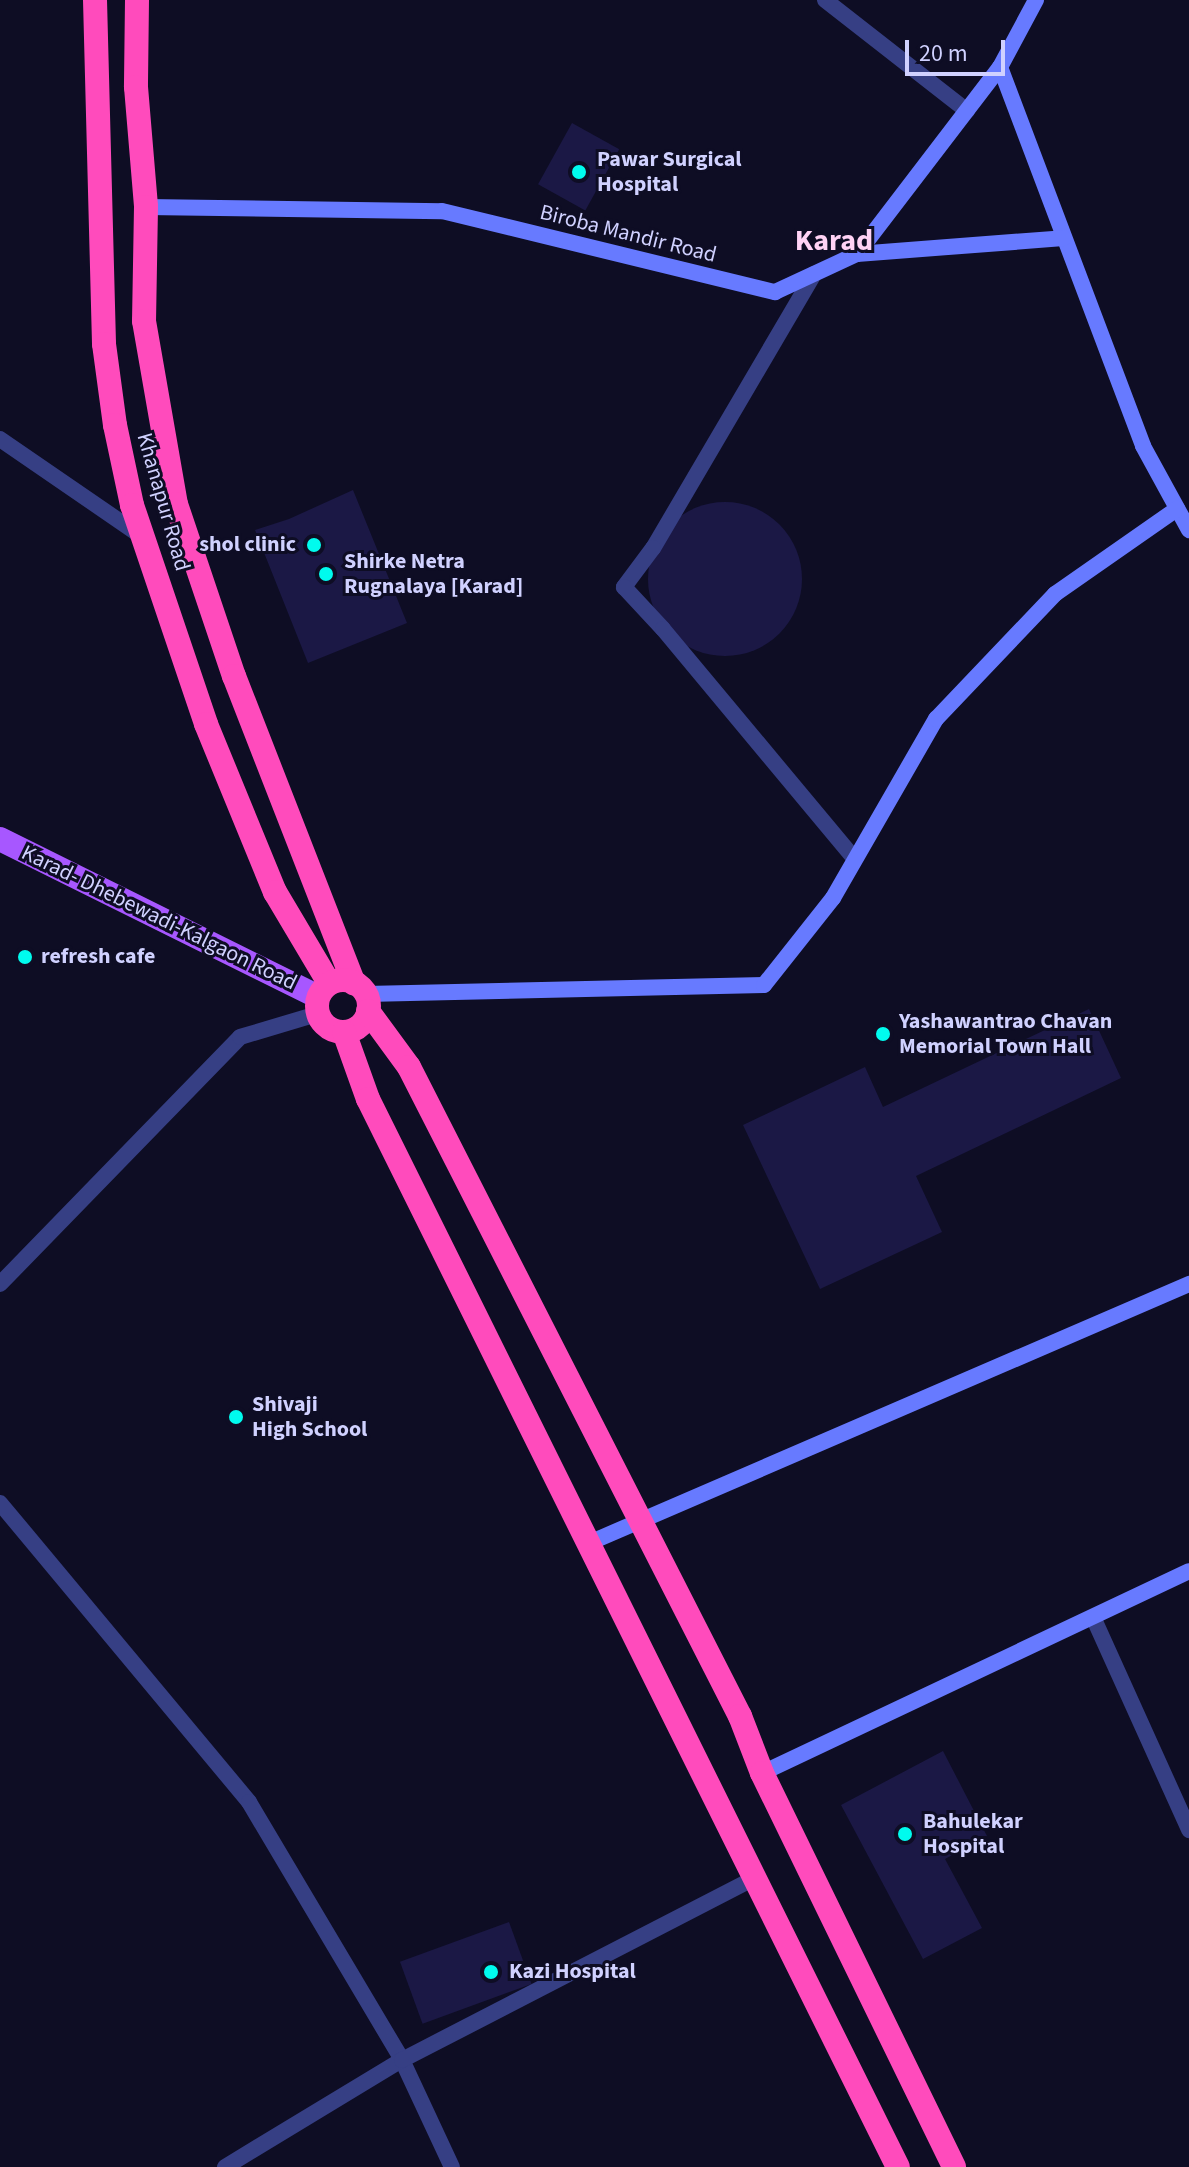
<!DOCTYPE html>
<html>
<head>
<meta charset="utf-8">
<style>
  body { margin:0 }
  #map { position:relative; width:1189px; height:2167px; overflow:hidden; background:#0e0d24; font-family:"Source Sans 3",sans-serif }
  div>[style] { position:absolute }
  .building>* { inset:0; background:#1b1845; transform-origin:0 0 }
  .round { border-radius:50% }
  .street>* { height:16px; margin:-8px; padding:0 8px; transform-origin:8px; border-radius:8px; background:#363f84 }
  .secondary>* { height:16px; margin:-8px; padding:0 8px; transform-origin:8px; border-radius:8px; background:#677aff }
  .primary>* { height:24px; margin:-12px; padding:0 12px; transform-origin:12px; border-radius:12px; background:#a757ff }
  .highway>* { height:24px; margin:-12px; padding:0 12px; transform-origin:12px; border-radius:12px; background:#ff4bbc }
  .highway>.ring { margin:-12px; padding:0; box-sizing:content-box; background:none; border:24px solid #ff4bbc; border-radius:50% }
  .dots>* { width:22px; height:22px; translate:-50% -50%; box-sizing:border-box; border:4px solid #0e0d24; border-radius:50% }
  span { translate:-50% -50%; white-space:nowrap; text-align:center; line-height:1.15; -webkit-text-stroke:6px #0e0d24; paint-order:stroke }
  .poi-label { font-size:22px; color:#d0d1ff; font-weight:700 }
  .left { translate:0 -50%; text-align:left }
  .right { translate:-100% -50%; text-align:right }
  .street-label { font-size:22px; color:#d0d1ff }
  .district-label { font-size:30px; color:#ffd2f5; font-weight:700 }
  .scale { position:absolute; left:905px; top:40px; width:100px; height:36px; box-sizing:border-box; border:4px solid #d0d1ff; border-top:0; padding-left:10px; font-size:24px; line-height:28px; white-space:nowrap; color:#d0d1ff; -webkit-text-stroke:6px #0e0d24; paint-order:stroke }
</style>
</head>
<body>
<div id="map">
  <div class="building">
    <div style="left:572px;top:123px;width:54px;height:70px;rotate:29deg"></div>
    <div style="clip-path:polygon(353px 490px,407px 623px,308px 663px,255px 530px,289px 519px)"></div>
    <div class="round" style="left:648px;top:502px;width:154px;height:154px"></div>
    <div style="clip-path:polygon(1089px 1009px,1121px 1078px,916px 1176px,942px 1232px,820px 1289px,743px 1125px,865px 1067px,883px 1107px)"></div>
    <div style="clip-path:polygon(943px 1751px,987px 1836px,945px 1859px,982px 1928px,923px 1959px,841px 1805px)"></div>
    <div style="left:509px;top:1922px;width:66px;height:116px;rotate:70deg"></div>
  </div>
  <div class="street">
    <div style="left:825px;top:0;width:180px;rotate:38deg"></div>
    <div style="left:814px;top:274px;width:318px;rotate:120.4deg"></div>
    <div style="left:653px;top:548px;width:49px;rotate:126.6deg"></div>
    <div style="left:624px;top:587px;width:57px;rotate:47.1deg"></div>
    <div style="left:663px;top:629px;width:298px;rotate:50.2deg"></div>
    <div style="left:0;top:439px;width:175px;rotate:34.5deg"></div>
    <div style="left:0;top:1284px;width:344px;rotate:-45.8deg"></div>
    <div style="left:240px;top:1037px;width:80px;rotate:-16.6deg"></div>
    <div style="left:0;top:1503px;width:389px;rotate:50.2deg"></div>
    <div style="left:249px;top:1802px;width:300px;rotate:59.3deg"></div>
    <div style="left:402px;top:2060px;width:118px;rotate:65deg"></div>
    <div style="left:1093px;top:1617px;width:234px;rotate:65.7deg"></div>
    <div style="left:225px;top:2167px;width:207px;rotate:-31.2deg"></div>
    <div style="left:402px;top:2060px;width:399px;rotate:-27.3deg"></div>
  </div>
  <div class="secondary">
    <div style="left:1036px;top:0;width:76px;rotate:118.2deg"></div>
    <div style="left:1000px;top:67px;width:405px;rotate:69.3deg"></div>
    <div style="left:1143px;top:446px;width:96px;rotate:61.3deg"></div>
    <div style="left:146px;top:207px;width:296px;rotate:0.8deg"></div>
    <div style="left:442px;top:211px;width:343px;rotate:13.7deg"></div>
    <div style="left:775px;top:292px;width:90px;rotate:-24.9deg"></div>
    <div style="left:857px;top:254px;width:235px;rotate:-52.6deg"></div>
    <div style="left:857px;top:254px;width:207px;rotate:-4.4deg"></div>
    <div style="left:366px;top:994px;width:398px;rotate:-1.3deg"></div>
    <div style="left:764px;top:985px;width:111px;rotate:-51.6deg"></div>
    <div style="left:833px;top:898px;width:207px;rotate:-60.1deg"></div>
    <div style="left:936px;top:719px;width:173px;rotate:-46.4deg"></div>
    <div style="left:1055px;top:594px;width:149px;rotate:-34.9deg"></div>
    <div style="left:589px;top:1543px;width:654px;rotate:-23.35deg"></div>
    <div style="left:762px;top:1773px;width:472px;rotate:-25.3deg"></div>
  </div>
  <div class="primary">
    <div style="left:0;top:839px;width:355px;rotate:26.4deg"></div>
  </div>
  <div class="highway">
    <div style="left:95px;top:0;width:344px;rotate:88.5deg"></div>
    <div style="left:104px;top:344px;width:82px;rotate:82.3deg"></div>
    <div style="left:115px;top:425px;width:82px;rotate:78deg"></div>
    <div style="left:132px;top:505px;width:231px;rotate:71.3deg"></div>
    <div style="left:206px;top:724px;width:182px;rotate:67.7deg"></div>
    <div style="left:275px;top:892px;width:106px;rotate:59.3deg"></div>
    <div style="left:137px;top:0;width:87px;rotate:90.7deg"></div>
    <div style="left:136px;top:87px;width:120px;rotate:85.2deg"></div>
    <div style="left:146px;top:207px;width:114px;rotate:91deg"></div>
    <div style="left:144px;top:321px;width:186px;rotate:80.1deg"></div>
    <div style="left:176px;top:504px;width:182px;rotate:71.4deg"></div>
    <div style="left:234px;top:676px;width:330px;rotate:68.7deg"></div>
    <div class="ring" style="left:317px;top:980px;width:28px;height:28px"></div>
    <div style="left:368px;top:1011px;width:69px;rotate:53.8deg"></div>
    <div style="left:409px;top:1067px;width:729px;rotate:62.98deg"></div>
    <div style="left:740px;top:1716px;width:61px;rotate:68.9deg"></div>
    <div style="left:762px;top:1773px;width:438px;rotate:64deg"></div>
    <div style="left:344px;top:1032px;width:71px;rotate:70.3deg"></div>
    <div style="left:368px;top:1099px;width:1192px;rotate:63.61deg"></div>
  </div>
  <div class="dots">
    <div style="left:579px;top:172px;background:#00fbee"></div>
    <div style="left:314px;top:545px;background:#00fbee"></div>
    <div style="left:326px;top:574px;background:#00fbee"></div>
    <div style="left:25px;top:957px;background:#00fbee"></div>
    <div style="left:883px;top:1034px;background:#00fbee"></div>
    <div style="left:236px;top:1417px;background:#00fbee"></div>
    <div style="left:905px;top:1834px;background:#00fbee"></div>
    <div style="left:491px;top:1972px;background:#00fbee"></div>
  </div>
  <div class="poi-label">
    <span class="left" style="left:597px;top:172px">Pawar Surgical<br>Hospital</span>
    <span class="right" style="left:296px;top:545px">shol clinic</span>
    <span class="left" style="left:344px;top:574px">Shirke Netra<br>Rugnalaya [Karad]</span>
    <span class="left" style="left:41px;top:957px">refresh cafe</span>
    <span class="left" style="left:899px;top:1034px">Yashawantrao Chavan<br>Memorial Town Hall</span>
    <span class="left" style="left:252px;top:1417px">Shivaji<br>High School</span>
    <span class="left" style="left:923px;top:1834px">Bahulekar<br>Hospital</span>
    <span class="left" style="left:509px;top:1972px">Kazi Hospital</span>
  </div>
  <div class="street-label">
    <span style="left:628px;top:234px;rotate:14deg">Biroba Mandir Road</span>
    <span style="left:163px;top:502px;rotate:74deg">Khanapur Road</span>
    <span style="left:159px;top:918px;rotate:26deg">Karad- Dhebewadi-Kalgaon Road</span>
  </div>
  <div class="district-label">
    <span style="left:834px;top:241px">Karad</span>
  </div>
  <div class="scale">20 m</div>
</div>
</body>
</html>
